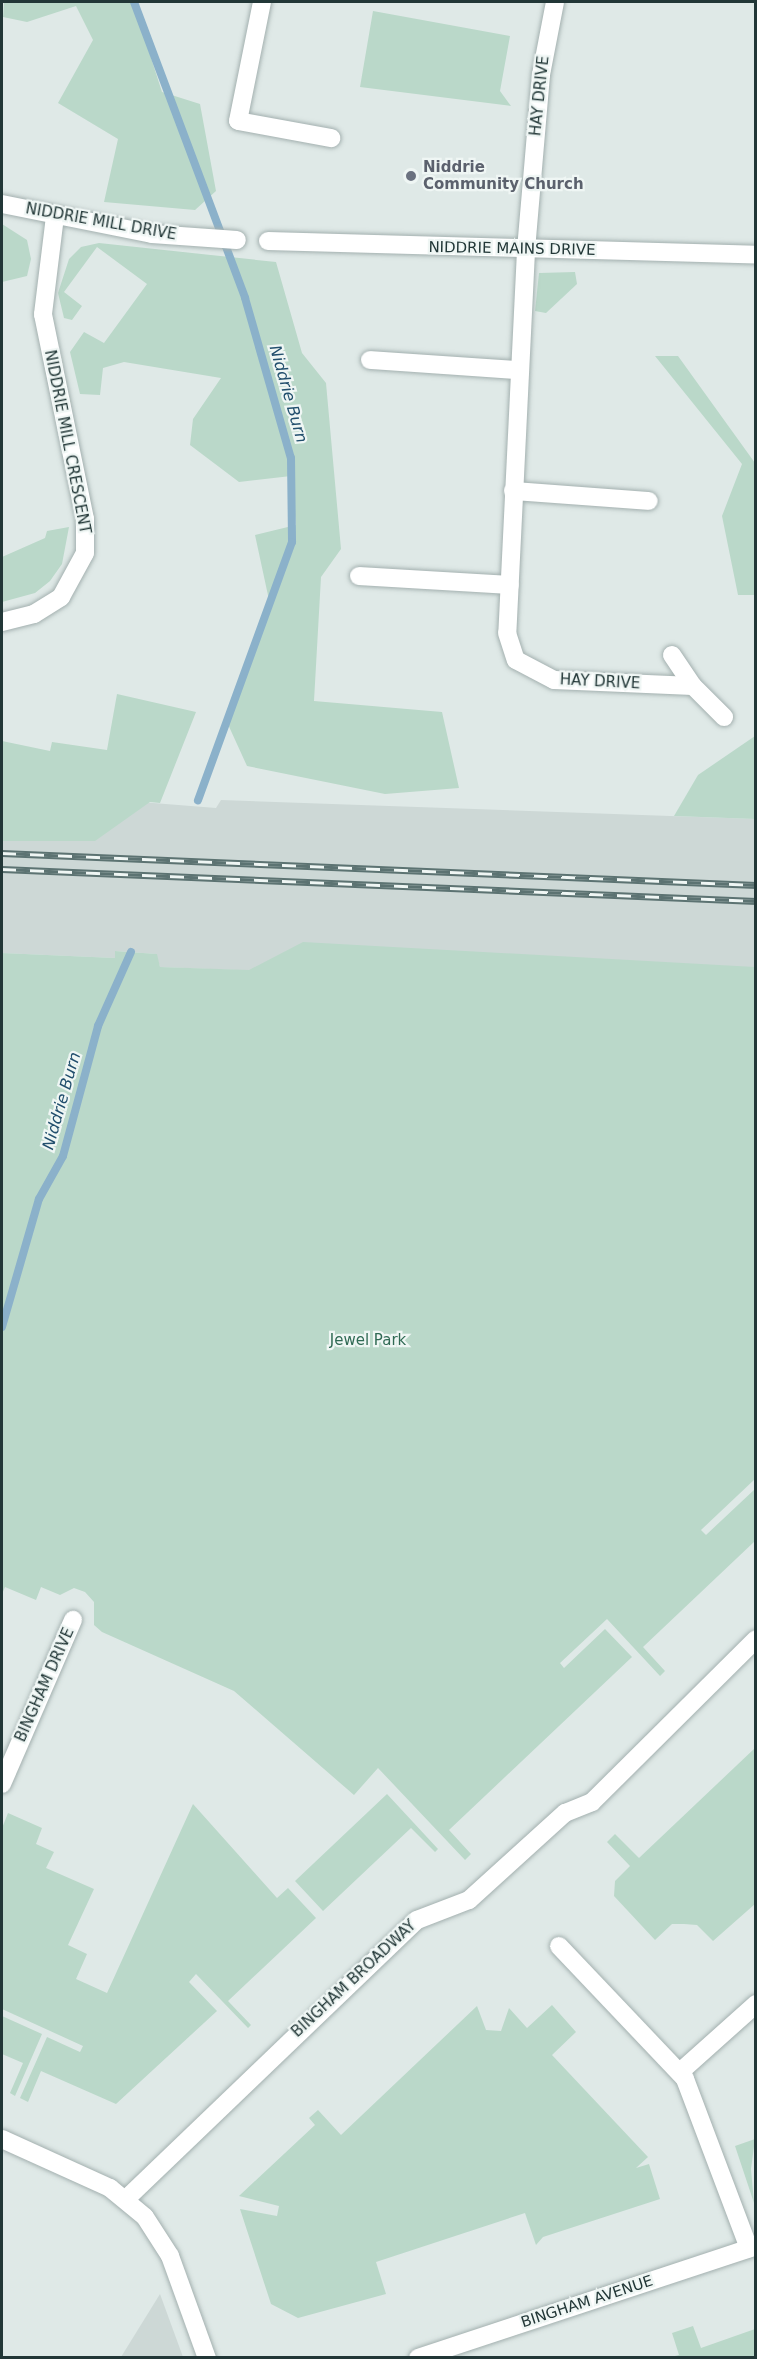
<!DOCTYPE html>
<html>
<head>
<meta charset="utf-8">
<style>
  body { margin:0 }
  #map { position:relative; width:757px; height:2359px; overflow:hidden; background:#dfe9e7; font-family:"DejaVu Sans",sans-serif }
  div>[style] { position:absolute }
  .built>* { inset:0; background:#cdd8d6 }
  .green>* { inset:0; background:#bad8c9 }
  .stream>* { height:8px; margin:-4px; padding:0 4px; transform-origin:4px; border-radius:4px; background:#8bb1ca }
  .roads { filter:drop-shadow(0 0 2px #a3b0af) drop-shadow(0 0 2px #a3b0af) }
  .minor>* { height:18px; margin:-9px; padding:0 9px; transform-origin:9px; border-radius:9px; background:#fff }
  .rail>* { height:7px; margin-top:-3.5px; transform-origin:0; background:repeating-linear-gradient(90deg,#eff6f4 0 14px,#5c7372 0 28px); box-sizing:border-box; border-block:2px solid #5c7372 }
  .dots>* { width:16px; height:16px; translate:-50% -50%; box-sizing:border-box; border:3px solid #eff6f4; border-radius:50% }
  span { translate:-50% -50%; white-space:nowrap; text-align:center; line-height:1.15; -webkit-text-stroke:4.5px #eff6f4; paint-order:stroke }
  .street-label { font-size:15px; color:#223737 }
  .worship-label { font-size:15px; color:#5b616d; font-weight:700 }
  .left { translate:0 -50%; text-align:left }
  .park-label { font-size:15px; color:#306a54 }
  .water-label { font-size:16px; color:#224f6d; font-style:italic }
  .frame { position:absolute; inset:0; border:3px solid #223737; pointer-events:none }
</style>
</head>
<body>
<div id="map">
  <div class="built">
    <div style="clip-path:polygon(2px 791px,216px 808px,221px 800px,755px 819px,755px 990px,160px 967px,156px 954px,116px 951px,115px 958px,2px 953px)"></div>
    <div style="clip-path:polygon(160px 2294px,183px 2357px,121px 2357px)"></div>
  </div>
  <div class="green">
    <div style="clip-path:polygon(4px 2px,133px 2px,162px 92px,200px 104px,216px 191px,195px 210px,104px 202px,118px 139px,58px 103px,93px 40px,76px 6px,27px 22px,3px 17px)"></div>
    <div style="clip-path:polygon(373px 11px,510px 36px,500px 91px,511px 106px,360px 87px)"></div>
    <div style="clip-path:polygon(2px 224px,27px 240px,31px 259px,27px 276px,2px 282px)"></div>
    <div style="clip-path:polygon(99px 243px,276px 262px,302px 353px,326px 383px,341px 549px,321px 577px,314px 701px,442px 712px,459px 788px,385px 794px,247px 766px,226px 720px,269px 600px,255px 535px,296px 525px,291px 476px,239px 482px,190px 445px,193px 419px,221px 378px,124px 362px,103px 368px,100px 395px,80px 394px,70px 352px,84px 332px,104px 343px,147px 284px,97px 247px,64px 292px,82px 306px,72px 320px,64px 318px,58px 293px,69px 259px,81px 247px)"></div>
    <div style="clip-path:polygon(575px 272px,577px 284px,546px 313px,535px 311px,539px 273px)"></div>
    <div style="clip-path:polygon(655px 356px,678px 356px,755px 463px,755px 595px,738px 595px,722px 516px,742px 464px)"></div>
    <div style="clip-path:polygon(69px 527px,62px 564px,50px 581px,35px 593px,2px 602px,2px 557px,45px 538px,47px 531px)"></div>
    <div style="clip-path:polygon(117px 694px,196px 712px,160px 803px,150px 802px,95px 841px,2px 841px,2px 741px,50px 751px,52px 742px,107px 750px)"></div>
    <div style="clip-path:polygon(755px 736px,755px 819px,674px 816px,698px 775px)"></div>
    <div style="clip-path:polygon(303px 942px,755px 967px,755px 1479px,701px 1530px,706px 1535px,755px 1489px,755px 1541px,643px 1647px,665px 1671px,660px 1676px,607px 1619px,560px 1663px,564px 1668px,605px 1629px,632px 1657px,449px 1830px,471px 1854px,465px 1860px,378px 1768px,354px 1795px,234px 1691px,102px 1632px,94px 1625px,94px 1602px,85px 1592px,74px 1588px,60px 1595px,41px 1587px,36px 1600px,5px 1587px,2px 1594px,2px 953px,115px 958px,115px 951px,157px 954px,160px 967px,249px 970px)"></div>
    <div style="clip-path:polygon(755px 1748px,755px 1904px,713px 1941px,697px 1925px,684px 1924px,672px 1924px,655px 1940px,614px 1896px,615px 1881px,630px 1866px,607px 1842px,615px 1834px,639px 1858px)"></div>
    <div style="clip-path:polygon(387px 1794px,438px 1849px,435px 1852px,411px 1828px,323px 1911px,295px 1881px)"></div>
    <div style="clip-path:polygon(193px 1804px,277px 1898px,288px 1888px,316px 1918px,228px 2001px,251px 2025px,248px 2028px,196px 1974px,189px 1982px,217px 2011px,116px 2104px,41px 2071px,28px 2102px,20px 2098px,47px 2037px,80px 2052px,83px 2046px,2px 2009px,2px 1828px,8px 1813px,42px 1828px,36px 1844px,54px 1852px,46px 1868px,94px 1889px,68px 1945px,87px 1954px,76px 1979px,107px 1993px)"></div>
    <div style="clip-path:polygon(552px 2005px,576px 2032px,552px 2055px,648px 2157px,636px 2168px,649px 2164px,660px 2199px,543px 2237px,536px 2245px,525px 2213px,376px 2262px,386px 2294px,298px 2318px,271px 2304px,240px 2209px,277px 2216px,279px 2206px,239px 2196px,315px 2125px,309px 2118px,318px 2110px,341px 2135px,477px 2006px,486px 2030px,501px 2031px,509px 2008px,527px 2028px)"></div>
    <div style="clip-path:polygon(2px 2016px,42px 2034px,15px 2096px,10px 2093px,23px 2063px,2px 2054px)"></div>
    <div style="clip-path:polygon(755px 2139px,751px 2169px,754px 2203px,735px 2146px)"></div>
    <div style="clip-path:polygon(693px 2326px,701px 2348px,755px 2329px,755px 2357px,671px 2357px,679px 2355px,672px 2333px)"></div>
  </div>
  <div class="stream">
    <div style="left:134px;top:2px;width:316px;rotate:69.4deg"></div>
    <div style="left:245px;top:298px;width:166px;rotate:74deg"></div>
    <div style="left:291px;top:458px;width:84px;rotate:89.3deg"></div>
    <div style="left:292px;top:542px;width:275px;rotate:110deg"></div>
    <div style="left:2px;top:1327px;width:133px;rotate:-73.9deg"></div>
    <div style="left:39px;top:1199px;width:49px;rotate:-60.8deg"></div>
    <div style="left:63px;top:1156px;width:135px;rotate:-74.9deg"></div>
    <div style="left:98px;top:1026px;width:81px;rotate:-66deg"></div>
  </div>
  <div class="roads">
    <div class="minor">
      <div style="left:262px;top:2px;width:121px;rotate:101.4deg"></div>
      <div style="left:238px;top:121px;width:95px;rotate:10.4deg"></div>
      <div style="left:555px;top:2px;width:74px;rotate:100.9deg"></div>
      <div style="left:541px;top:75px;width:177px;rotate:94.9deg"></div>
      <div style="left:526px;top:251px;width:382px;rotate:92.8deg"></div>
      <div style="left:507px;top:633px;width:28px;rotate:72deg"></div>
      <div style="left:516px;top:660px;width:43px;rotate:27.8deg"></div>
      <div style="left:554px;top:680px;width:139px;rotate:2.5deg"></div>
      <div style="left:693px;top:686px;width:44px;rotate:45deg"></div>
      <div style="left:2px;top:204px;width:153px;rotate:11.3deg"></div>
      <div style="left:152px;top:234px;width:85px;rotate:4deg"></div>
      <div style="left:268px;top:241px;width:488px;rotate:1.6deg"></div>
      <div style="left:370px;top:360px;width:148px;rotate:3.9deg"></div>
      <div style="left:513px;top:491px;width:136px;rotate:4.2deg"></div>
      <div style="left:359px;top:576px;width:151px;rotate:3.4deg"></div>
      <div style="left:2px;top:622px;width:33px;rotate:-14deg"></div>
      <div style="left:34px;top:614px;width:32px;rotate:-32deg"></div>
      <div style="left:61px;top:597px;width:50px;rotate:-61.4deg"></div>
      <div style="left:85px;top:553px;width:34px;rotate:-90deg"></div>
      <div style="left:85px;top:519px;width:209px;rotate:-101.6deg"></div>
      <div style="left:43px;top:314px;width:99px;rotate:-83deg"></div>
      <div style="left:672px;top:655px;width:37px;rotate:56deg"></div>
      <div style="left:2px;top:1784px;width:179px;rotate:-66.6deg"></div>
      <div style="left:559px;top:1946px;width:183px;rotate:46.5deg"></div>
      <div style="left:685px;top:2079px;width:181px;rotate:69.3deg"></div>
      <div style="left:680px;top:2072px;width:102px;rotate:-41.8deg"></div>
      <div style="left:2px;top:2139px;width:119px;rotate:24.4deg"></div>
      <div style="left:110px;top:2188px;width:45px;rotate:39.6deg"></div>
      <div style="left:145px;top:2217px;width:46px;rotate:57.3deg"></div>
      <div style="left:170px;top:2256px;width:109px;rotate:70.1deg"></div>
      <div style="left:126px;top:2199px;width:403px;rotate:-43.8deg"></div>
      <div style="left:417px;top:1920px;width:56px;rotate:-21deg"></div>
      <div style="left:469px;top:1900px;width:130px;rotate:-42.2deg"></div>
      <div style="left:565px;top:1813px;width:29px;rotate:-22deg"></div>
      <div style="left:592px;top:1802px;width:231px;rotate:-44.8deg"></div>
      <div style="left:418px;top:2358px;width:356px;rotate:-18.3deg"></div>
    </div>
  </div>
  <div class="rail">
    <div style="left:2px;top:853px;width:755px;rotate:2.43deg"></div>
    <div style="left:2px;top:869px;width:755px;rotate:2.43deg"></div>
  </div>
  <div class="dots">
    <div style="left:411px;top:176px;background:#6b7280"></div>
  </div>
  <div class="street-label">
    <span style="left:540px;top:96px;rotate:-84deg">HAY DRIVE</span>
    <span style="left:101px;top:222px;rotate:10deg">NIDDRIE MILL DRIVE</span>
    <span style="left:512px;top:249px;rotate:1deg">NIDDRIE MAINS DRIVE</span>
    <span style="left:67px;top:442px;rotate:79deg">NIDDRIE MILL CRESCENT</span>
    <span style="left:600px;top:682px;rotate:3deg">HAY DRIVE</span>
    <span style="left:45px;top:1685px;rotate:-66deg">BINGHAM DRIVE</span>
    <span style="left:354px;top:1979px;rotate:-43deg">BINGHAM BROADWAY</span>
    <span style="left:587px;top:2302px;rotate:-18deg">BINGHAM AVENUE</span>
  </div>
  <div class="worship-label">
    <span class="left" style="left:423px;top:176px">Niddrie<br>Community Church</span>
  </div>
  <div class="park-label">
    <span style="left:368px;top:1341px">Jewel Park</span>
  </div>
  <div class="water-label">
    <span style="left:288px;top:394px;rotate:74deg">Niddrie Burn</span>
    <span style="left:62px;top:1101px;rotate:-74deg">Niddrie Burn</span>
  </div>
  <div class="frame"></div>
</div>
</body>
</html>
